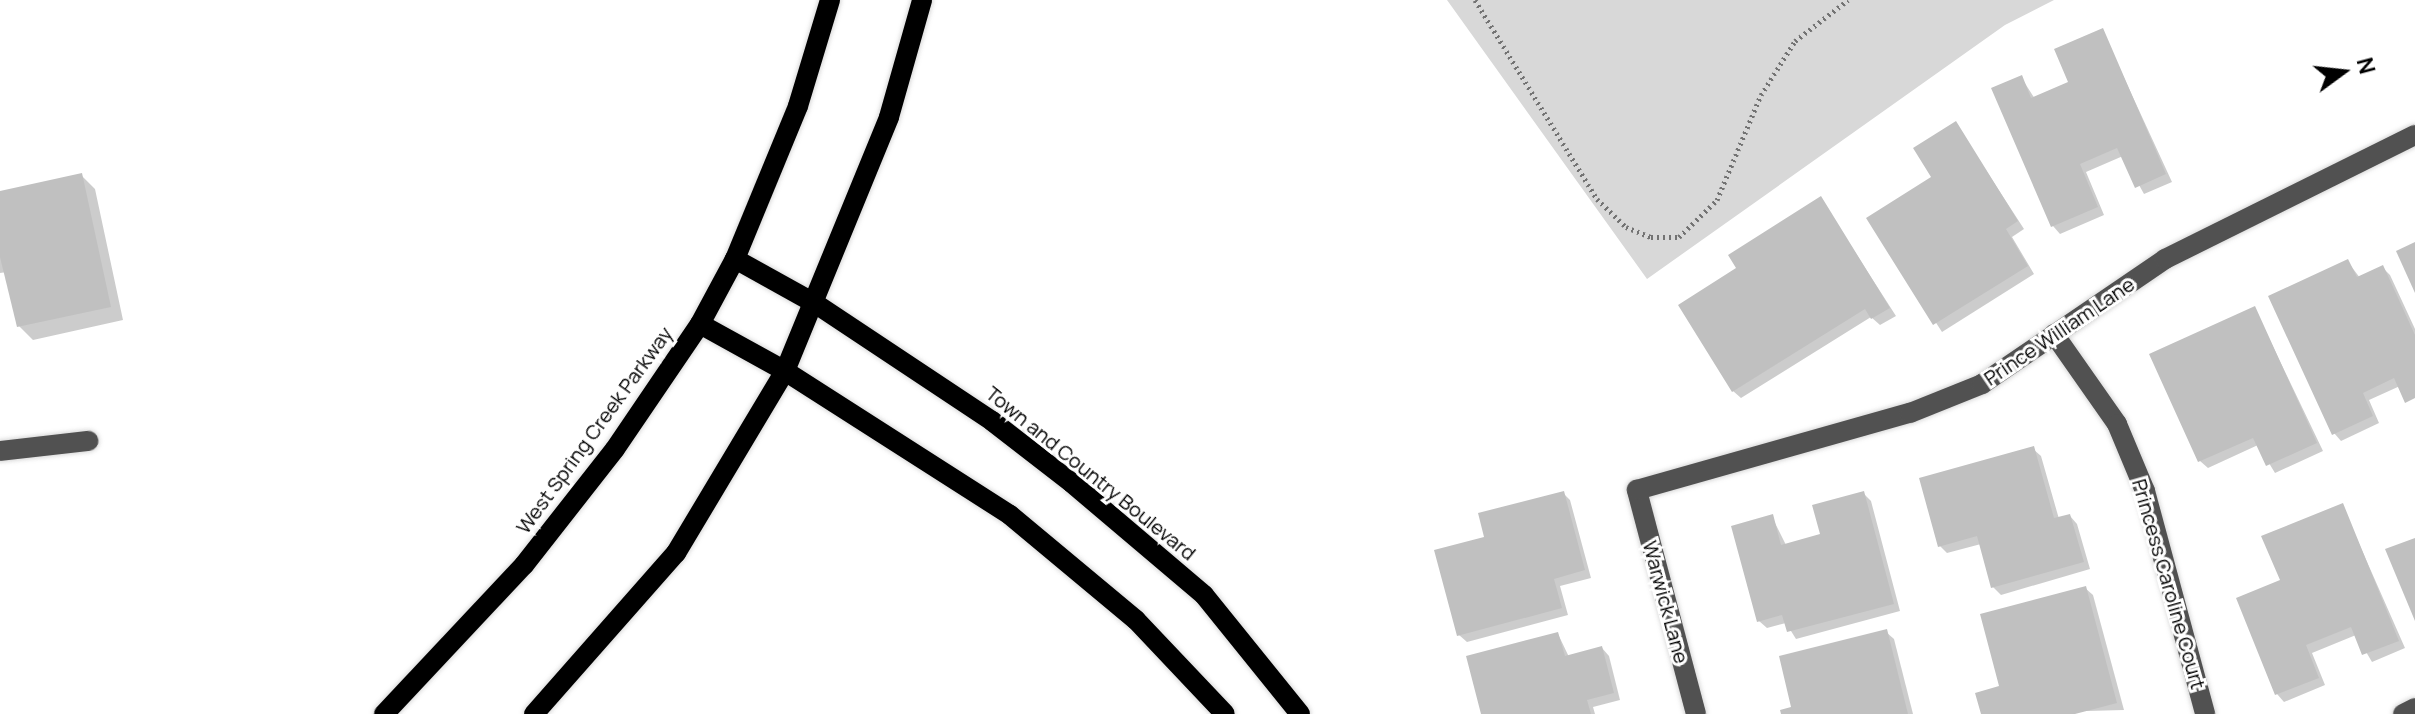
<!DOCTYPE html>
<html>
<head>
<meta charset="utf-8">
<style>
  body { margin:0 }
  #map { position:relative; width:2415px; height:714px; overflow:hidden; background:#fff; font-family:Manrope,sans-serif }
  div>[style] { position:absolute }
  .green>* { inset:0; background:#d8d8d8 }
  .shadow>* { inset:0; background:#0003 }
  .building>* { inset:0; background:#c0c0c0 }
  .path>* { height:5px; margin-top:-2.5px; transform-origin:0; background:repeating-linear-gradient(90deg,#737373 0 2px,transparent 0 6px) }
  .roads { filter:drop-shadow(0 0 2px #dbdbdb) drop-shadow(0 0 2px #dbdbdb) }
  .minor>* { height:20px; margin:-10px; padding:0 10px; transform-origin:10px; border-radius:10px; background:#515151 }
  .major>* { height:20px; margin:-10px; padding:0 10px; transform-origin:10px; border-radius:10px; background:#000 }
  span { translate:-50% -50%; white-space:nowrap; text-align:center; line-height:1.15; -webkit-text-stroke:6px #fff; paint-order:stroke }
  .street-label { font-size:20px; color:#000 }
  .north { position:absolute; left:2303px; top:32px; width:80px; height:80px; -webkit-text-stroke:6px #fff; paint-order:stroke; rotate:75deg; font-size:22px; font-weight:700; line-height:32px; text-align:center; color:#000 }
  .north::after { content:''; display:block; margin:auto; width:28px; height:36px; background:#000; clip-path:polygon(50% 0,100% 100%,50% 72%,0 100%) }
</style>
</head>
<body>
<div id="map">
  <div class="green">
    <div style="clip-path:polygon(1447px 0,2054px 0,2005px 25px,1647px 279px)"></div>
  </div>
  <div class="shadow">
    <div style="clip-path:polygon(2102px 30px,2172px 182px,2144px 194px,2123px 156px,2086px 172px,2104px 215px,2060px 234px,2053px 226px,2021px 77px,2035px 99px,2070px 83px)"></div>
    <div style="clip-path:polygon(1956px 124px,2024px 229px,2012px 237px,2034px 274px,1942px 332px,1868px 218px,1934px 178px)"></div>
    <div style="clip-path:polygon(81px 175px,95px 189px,123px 320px,33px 340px,19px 326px,7px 272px,0 273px,0 193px)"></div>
    <div style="clip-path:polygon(1821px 199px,1896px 316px,1880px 325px,1871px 317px,1741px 398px,1733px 391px,1739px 269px)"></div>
    <div style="clip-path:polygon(2348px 262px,2360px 278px,2383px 268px,2390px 275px,2415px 329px,2415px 396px,2400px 386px,2369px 400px,2379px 423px,2341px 441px,2334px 433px)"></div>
    <div style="clip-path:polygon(2255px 309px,2323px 451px,2275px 473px,2258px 445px,2208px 468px,2200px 461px)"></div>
    <div style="clip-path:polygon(2033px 449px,2041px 456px,2059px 519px,2070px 516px,2077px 524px,2090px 569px,2001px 595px,1993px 587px,1981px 544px,1947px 553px,1940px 546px)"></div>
    <div style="clip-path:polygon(1563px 493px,1570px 500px,1591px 578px,1560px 586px,1568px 615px,1467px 642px,1459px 635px,1487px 538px)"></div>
    <div style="clip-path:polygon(1863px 493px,1871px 501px,1900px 611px,1796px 639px,1786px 623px,1767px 628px,1759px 621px,1772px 517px,1786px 545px,1822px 536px)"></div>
    <div style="clip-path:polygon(2342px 505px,2405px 648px,2372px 662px,2356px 635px,2312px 653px,2325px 685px,2284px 702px,2277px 694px,2282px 581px)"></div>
    <div style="clip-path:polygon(2085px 588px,2093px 595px,2124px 710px,1983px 714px)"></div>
    <div style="clip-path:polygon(1886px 632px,1894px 639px,1913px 714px,1784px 714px)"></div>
    <div style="clip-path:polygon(1558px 634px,1569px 657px,1602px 648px,1609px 656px,1620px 700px,1593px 707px,1595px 714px,1483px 714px)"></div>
  </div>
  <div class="building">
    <div style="clip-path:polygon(2103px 28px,2166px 174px,2135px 188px,2117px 148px,2080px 164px,2098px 207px,2051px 227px,1991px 88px,2022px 75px,2031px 98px,2068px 82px,2054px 49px)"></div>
    <div style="clip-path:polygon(1956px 121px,2018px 221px,2006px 229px,2028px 266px,1933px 325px,1866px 218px,1931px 177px,1913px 148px)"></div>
    <div style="clip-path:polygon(82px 173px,111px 307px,17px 327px,0 257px,0 191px)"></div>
    <div style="clip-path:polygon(1821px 196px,1890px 308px,1871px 319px,1865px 309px,1732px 392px,1678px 305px,1736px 268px,1728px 255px)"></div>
    <div style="clip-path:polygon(2415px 242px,2415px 293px,2396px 251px)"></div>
    <div style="clip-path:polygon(2348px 259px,2357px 277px,2383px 265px,2415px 335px,2415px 398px,2405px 403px,2394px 378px,2363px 393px,2373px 416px,2332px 435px,2268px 296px)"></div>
    <div style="clip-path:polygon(2255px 306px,2317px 443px,2266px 466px,2253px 438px,2198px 462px,2149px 354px)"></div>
    <div style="clip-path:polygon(2034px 446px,2054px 518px,2070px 514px,2084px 562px,1991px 588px,1977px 536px,1938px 547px,1919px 478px)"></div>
    <div style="clip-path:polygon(1564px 491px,1585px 570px,1554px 579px,1562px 608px,1457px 636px,1434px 550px,1484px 537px,1478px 513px)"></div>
    <div style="clip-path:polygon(1864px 491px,1894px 604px,1787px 632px,1782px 615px,1757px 622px,1731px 526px,1773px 514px,1781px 545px,1820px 534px,1812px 505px)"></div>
    <div style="clip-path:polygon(2343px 503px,2399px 641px,2362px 655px,2351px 627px,2306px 645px,2319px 678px,2275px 695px,2236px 598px,2280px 580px,2261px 536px)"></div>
    <div style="clip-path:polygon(2415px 538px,2415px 621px,2385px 549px)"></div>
    <div style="clip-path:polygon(2086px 586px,2117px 703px,2075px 714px,1981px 714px,1975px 693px,1999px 686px,1980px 614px)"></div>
    <div style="clip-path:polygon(1887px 629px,1908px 714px,1781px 714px,1780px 710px,1791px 707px,1779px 656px)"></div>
    <div style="clip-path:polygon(1558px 632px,1565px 656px,1602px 646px,1614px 693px,1587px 700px,1591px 714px,1481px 714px,1466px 656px)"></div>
  </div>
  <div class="path">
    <div style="left:1475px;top:0;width:233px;rotate:58.5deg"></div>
    <div style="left:1597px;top:199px;width:40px;rotate:44deg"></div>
    <div style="left:1626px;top:227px;width:27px;rotate:22deg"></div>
    <div style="left:1651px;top:237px;width:28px"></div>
    <div style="left:1679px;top:237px;width:53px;rotate:-44.2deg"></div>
    <div style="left:1717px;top:200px;width:114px;rotate:-67.3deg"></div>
    <div style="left:1761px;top:95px;width:64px;rotate:-57.8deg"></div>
    <div style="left:1795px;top:41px;width:67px;rotate:-37.7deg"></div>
  </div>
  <div class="roads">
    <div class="minor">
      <div style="left:2054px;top:334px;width:110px;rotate:55deg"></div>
      <div style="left:2117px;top:424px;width:73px;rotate:67.3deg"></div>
      <div style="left:2145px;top:491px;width:231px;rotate:74.9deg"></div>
      <div style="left:0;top:451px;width:89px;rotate:-6.5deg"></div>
      <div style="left:1696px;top:714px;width:232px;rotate:-104.8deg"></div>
      <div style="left:1637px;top:490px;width:284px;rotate:-15.8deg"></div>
      <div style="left:1910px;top:413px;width:78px;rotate:-21.9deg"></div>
      <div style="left:1982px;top:384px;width:222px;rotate:-34.3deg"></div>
      <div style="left:2165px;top:259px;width:279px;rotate:-26.4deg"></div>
      <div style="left:2403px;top:714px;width:13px;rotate:-27deg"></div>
    </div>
    <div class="major">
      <div style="left:735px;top:259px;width:93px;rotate:29.1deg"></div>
      <div style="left:816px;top:304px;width:211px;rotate:33.6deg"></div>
      <div style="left:992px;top:421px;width:101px;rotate:37.8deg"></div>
      <div style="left:1072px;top:483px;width:173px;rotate:40.3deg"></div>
      <div style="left:1204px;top:595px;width:153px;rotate:51.1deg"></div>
      <div style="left:700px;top:324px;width:97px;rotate:28.9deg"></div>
      <div style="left:785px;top:371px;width:267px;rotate:32.6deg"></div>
      <div style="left:1010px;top:515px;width:164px;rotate:39.8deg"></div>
      <div style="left:1136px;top:620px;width:129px;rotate:46.6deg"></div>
      <div style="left:384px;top:714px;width:204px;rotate:-46.8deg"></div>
      <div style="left:524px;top:565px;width:147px;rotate:-51.9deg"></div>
      <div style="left:615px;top:449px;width:151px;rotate:-55.8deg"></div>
      <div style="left:700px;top:324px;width:74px;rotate:-61.7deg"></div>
      <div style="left:735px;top:259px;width:165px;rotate:-67.6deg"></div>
      <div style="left:798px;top:106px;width:111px;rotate:-73.2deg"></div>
      <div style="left:534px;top:714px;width:215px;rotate:-48.6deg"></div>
      <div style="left:676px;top:553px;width:212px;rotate:-59.1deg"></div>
      <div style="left:785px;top:371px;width:274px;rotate:-67.7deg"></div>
      <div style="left:889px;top:117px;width:122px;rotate:-74.2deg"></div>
    </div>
  </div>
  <div class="street-label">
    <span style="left:2059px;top:331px;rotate:-34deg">Prince William Lane</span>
    <span style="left:594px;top:430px;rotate:-54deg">West Spring Creek Parkway</span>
    <span style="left:1091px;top:473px;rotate:39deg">Town and Country Boulevard</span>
    <span style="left:2169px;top:584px;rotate:74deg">Princess Caroline Court</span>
    <span style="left:1666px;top:602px;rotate:75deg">Warwick Lane</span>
  </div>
  <div class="north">N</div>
</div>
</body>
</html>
